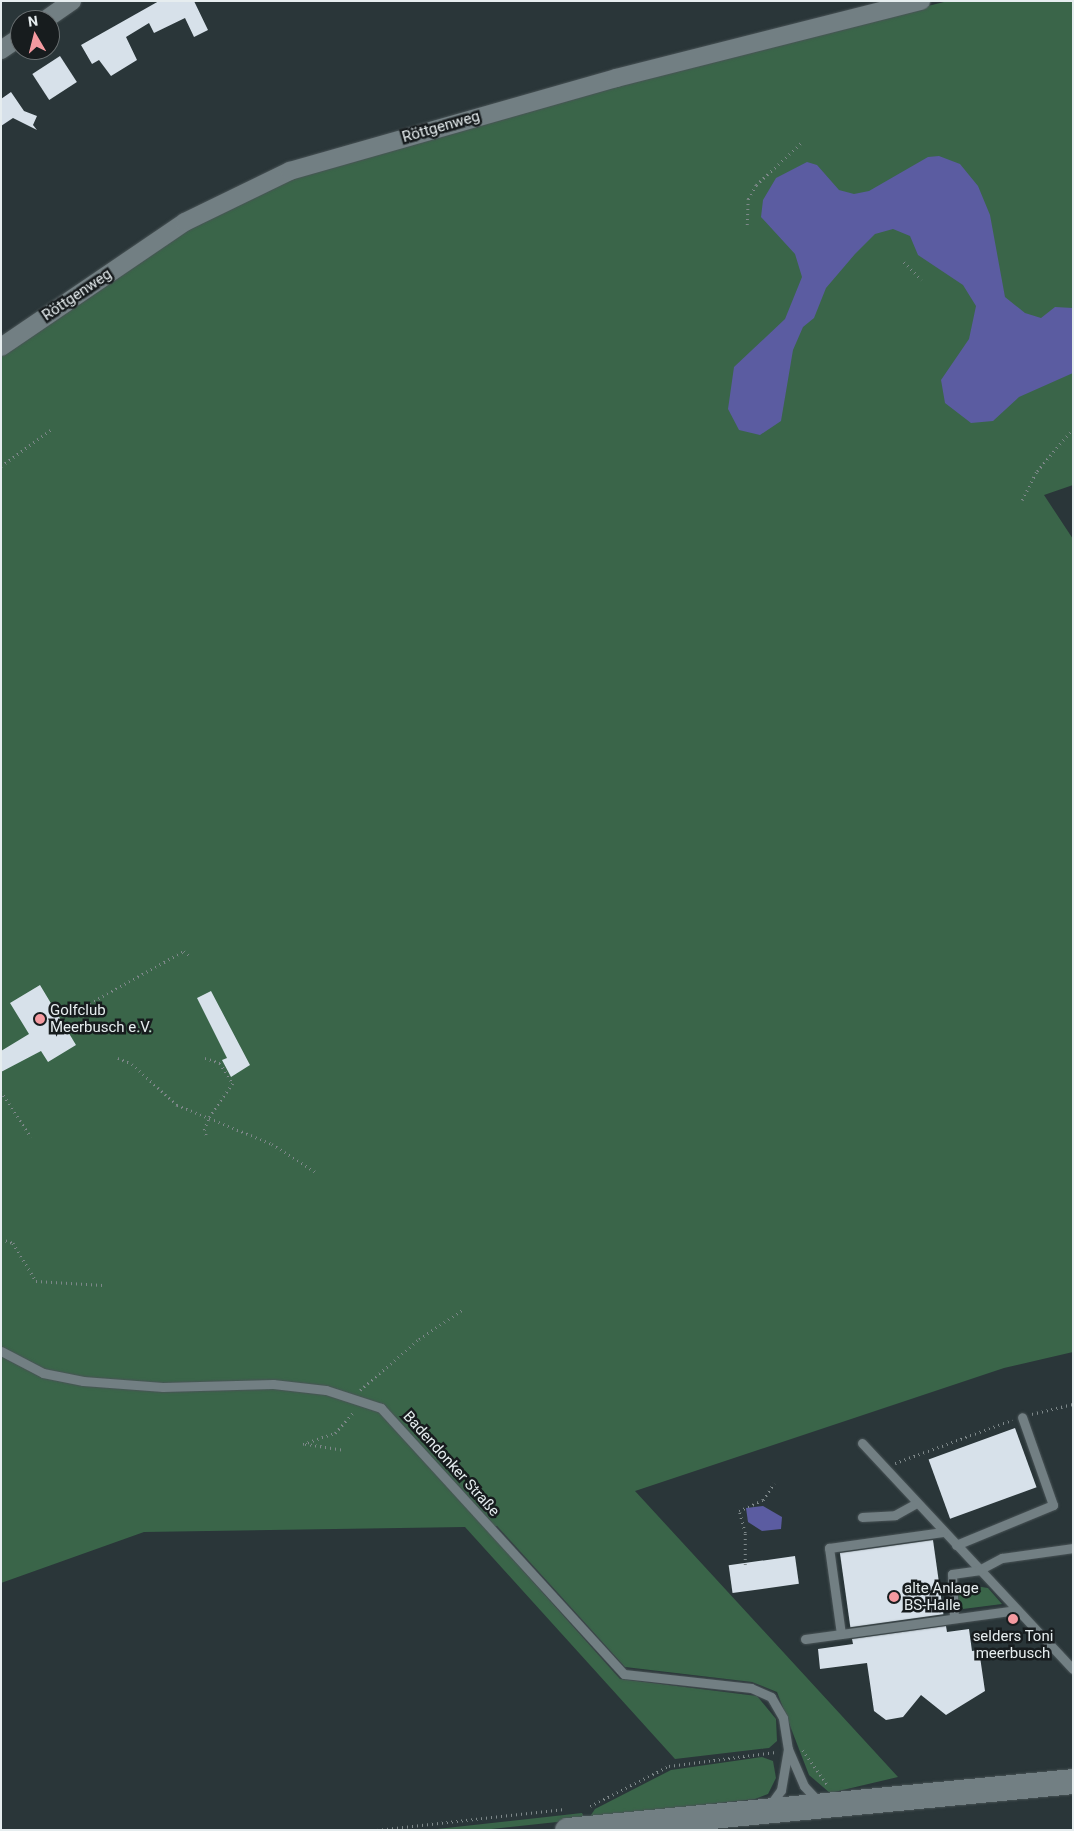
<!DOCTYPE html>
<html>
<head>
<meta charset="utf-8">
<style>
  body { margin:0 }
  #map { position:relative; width:1074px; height:1831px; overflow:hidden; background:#2a3639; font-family:Roboto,sans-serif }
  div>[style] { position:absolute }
  .green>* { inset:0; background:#3a6549 }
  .water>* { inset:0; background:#5b5ca1 }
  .building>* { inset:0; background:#d7e1ea; transform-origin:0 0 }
  .path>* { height:2.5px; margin-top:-1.25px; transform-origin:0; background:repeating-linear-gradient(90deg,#7e888a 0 1px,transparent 0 5px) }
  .roads { filter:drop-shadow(0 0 1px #495356) drop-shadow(0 0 1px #495356) }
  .service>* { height:9px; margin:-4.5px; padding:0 4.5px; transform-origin:4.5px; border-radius:4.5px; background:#727f83 }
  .minor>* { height:18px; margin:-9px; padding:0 9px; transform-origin:9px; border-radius:9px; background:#727f83 }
  .secondary>* { height:25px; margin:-12.5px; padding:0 12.5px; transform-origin:12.5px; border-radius:12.5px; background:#727f83 }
  .dots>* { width:14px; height:14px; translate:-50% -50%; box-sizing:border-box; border:2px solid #171c1e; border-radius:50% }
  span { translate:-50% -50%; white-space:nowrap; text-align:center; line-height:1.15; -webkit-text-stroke:5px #171c1e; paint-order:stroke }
  .street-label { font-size:15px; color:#e6edef }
  .poi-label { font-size:15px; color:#e6edef }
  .left { translate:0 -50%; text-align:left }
  .frame { position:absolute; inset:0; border:2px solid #e6edef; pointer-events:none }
  .north { position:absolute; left:10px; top:10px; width:50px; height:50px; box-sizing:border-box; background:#171c1e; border:1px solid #6a7072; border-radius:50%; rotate:352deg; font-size:14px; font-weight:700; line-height:20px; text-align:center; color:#e6edef }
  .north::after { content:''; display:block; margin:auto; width:18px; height:22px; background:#f49aa0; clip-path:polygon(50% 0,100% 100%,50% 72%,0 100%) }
</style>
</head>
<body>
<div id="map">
  <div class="green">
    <div style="clip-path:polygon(948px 1px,1073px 1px,1073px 485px,1044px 495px,1073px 539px,1073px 1352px,1004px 1368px,635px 1491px,898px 1777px,830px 1793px,809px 1775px,777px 1692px,752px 1682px,625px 1667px,497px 1526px,486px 1529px,620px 1679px,757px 1696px,776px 1719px,777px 1741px,769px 1748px,675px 1759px,465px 1527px,144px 1532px,1px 1583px,1px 352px,187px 225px,255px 189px,617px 83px)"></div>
    <div style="clip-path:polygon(963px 1584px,988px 1588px,1002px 1604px,955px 1610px,955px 1598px)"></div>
    <div style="clip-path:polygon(762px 1757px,773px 1761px,776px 1778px,768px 1794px,755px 1799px,589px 1818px,595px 1809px,671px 1770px)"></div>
    <div style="clip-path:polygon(582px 1813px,585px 1819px,482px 1830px,428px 1830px)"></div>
  </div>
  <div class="water">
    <div style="clip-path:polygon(939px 156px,960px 164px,978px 186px,990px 215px,1005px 297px,1025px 313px,1041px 318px,1055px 307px,1073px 308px,1073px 373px,1019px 397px,993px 421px,971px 423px,945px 403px,941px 380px,969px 339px,976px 306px,963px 285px,918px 255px,910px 236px,893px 229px,875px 234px,855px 254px,826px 288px,814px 318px,803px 327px,793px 350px,781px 421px,760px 435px,739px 430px,728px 409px,734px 367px,785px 319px,802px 277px,795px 254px,761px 217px,763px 200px,776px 178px,807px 162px,817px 165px,839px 190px,854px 194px,869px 191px,928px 157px)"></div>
    <div style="clip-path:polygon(763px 1506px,782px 1517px,781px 1529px,762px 1531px,748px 1522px,746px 1508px)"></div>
  </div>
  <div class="building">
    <div style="clip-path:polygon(159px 1px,194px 1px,208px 30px,194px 37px,185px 18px,154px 33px,149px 23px,126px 37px,137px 60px,111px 76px,99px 60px,92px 64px,81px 45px)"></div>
    <div style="left:60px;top:56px;width:31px;height:33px;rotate:57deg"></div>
    <div style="clip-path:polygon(11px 92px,24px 111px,37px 116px,33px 125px,37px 130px,13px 118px,1px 126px,1px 99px)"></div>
    <div style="clip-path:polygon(40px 985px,76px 1045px,48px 1062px,41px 1051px,1px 1072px,1px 1051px,29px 1034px,10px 1003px)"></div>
    <div style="clip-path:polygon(211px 991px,250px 1065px,231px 1077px,222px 1060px,227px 1058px,197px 998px)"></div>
    <div style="left:1015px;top:1428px;width:63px;height:92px;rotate:70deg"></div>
    <div style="left:933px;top:1540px;width:75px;height:94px;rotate:82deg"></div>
    <div style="left:795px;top:1556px;width:28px;height:67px;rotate:82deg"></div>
    <div style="clip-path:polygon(946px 1626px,947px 1632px,969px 1629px,972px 1651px,979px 1650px,985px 1691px,946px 1715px,921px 1695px,903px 1717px,886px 1720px,874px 1711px,867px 1663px,820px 1669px,818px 1649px,853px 1644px,852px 1639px)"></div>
  </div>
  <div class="path">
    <div style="left:747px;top:225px;width:26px;rotate:-88deg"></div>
    <div style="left:748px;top:199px;width:16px;rotate:-60deg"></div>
    <div style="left:756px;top:185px;width:62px;rotate:-43deg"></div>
    <div style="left:904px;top:262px;width:25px;rotate:45deg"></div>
    <div style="left:1px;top:466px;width:63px;rotate:-36deg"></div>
    <div style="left:1022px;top:500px;width:33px;rotate:-63deg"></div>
    <div style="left:1037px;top:471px;width:51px;rotate:-49.8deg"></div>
    <div style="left:72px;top:1013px;width:128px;rotate:-29deg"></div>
    <div style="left:184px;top:951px;width:6px;rotate:39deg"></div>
    <div style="left:118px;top:1058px;width:15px;rotate:23deg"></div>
    <div style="left:132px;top:1064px;width:61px;rotate:42.3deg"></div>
    <div style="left:177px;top:1105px;width:103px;rotate:22.3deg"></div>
    <div style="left:272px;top:1144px;width:52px;rotate:32.5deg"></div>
    <div style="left:205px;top:1058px;width:16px;rotate:18deg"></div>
    <div style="left:220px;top:1063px;width:22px;rotate:58deg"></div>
    <div style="left:1px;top:1091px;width:55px;rotate:56.9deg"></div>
    <div style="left:206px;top:1135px;width:5px;rotate:-112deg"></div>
    <div style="left:204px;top:1130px;width:14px;rotate:-69deg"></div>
    <div style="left:209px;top:1117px;width:44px;rotate:-55.2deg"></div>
    <div style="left:1px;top:1239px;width:13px;rotate:18deg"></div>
    <div style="left:13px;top:1243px;width:44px;rotate:58.8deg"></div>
    <div style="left:36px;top:1281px;width:67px;rotate:3.4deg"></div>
    <div style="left:360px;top:1390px;width:78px;rotate:-40.8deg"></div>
    <div style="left:419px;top:1339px;width:52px;rotate:-34deg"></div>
    <div style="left:1032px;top:1414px;width:42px;rotate:-13.7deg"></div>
    <div style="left:341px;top:1450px;width:38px;rotate:-171deg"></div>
    <div style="left:303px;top:1444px;width:34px;rotate:-19deg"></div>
    <div style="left:335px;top:1433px;width:28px;rotate:-48deg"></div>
    <div style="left:895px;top:1463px;width:125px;rotate:-20.2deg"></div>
    <div style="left:745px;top:1565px;width:32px;rotate:-90deg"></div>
    <div style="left:745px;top:1533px;width:23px;rotate:-105deg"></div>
    <div style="left:739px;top:1511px;width:26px;rotate:-25deg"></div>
    <div style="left:763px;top:1500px;width:20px;rotate:-57deg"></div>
    <div style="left:803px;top:1750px;width:42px;rotate:54.8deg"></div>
    <div style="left:590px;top:1806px;width:89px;rotate:-26.9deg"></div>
    <div style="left:669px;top:1766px;width:108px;rotate:-7.5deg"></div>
    <div style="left:377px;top:1830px;width:189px;rotate:-6.4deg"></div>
  </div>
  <div class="roads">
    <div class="service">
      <div style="left:1px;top:1351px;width:47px;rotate:27.6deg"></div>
      <div style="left:43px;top:1373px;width:41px;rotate:11.3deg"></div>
      <div style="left:83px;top:1381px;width:80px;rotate:4.3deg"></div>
      <div style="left:163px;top:1387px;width:110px;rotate:-1.6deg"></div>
      <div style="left:273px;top:1384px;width:53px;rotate:6.5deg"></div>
      <div style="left:326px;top:1390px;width:58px;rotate:18.1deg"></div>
      <div style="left:381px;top:1408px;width:360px;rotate:47.6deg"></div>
      <div style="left:624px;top:1674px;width:128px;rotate:6.3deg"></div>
      <div style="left:751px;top:1688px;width:22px;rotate:24deg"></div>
      <div style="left:771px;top:1697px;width:24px;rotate:60deg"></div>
      <div style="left:783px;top:1718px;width:31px;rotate:81deg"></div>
      <div style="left:788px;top:1749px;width:42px;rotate:99.7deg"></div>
      <div style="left:781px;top:1790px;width:19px;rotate:126deg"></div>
      <div style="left:862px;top:1443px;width:309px;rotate:47deg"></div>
      <div style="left:862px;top:1517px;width:33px;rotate:-3deg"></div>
      <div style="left:895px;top:1515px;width:25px;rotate:-29deg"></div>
      <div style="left:956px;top:1545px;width:105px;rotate:-22.4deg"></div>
      <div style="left:1053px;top:1505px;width:93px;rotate:-109.4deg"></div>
      <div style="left:954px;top:1618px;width:44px;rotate:-92.6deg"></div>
      <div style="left:952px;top:1574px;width:27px;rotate:-8deg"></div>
      <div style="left:979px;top:1570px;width:26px;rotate:-28deg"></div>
      <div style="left:1002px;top:1558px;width:72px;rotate:-8deg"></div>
      <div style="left:841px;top:1634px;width:87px;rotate:-97.9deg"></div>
      <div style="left:829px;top:1548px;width:115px;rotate:-8deg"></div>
      <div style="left:805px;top:1639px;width:214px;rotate:-7.8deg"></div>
      <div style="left:788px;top:1749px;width:40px;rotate:66.6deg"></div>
      <div style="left:804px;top:1786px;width:22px;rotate:47deg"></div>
    </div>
    <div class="minor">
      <div style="left:45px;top:20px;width:33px;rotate:-35deg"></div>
      <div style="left:1px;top:50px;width:23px;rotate:-34deg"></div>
      <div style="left:1px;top:347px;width:222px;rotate:-34.2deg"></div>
      <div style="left:185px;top:222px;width:117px;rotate:-25.9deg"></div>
      <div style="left:290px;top:171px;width:339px;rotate:-15.9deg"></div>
      <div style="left:616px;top:78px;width:315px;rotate:-14.2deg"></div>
    </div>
    <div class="secondary">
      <div style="left:567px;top:1830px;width:508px;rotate:-5.53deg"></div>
    </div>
  </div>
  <div class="dots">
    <div style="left:40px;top:1019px;background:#f49aa0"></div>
    <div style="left:894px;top:1597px;background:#f49aa0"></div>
    <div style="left:1013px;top:1619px;background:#f49aa0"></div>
  </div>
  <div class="street-label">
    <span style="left:441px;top:127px;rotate:-16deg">Röttgenweg</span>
    <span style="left:77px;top:295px;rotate:-34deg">Röttgenweg</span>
    <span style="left:451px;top:1464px;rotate:48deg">Badendonker Straße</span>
  </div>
  <div class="poi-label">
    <span class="left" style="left:50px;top:1019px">Golfclub<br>Meerbusch e.V.</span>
    <span class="left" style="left:904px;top:1597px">alte Anlage<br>BS-Halle</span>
    <span style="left:1013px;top:1645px">selders Toni<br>meerbusch</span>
  </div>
  <div class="frame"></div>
  <div class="north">N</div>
</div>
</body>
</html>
